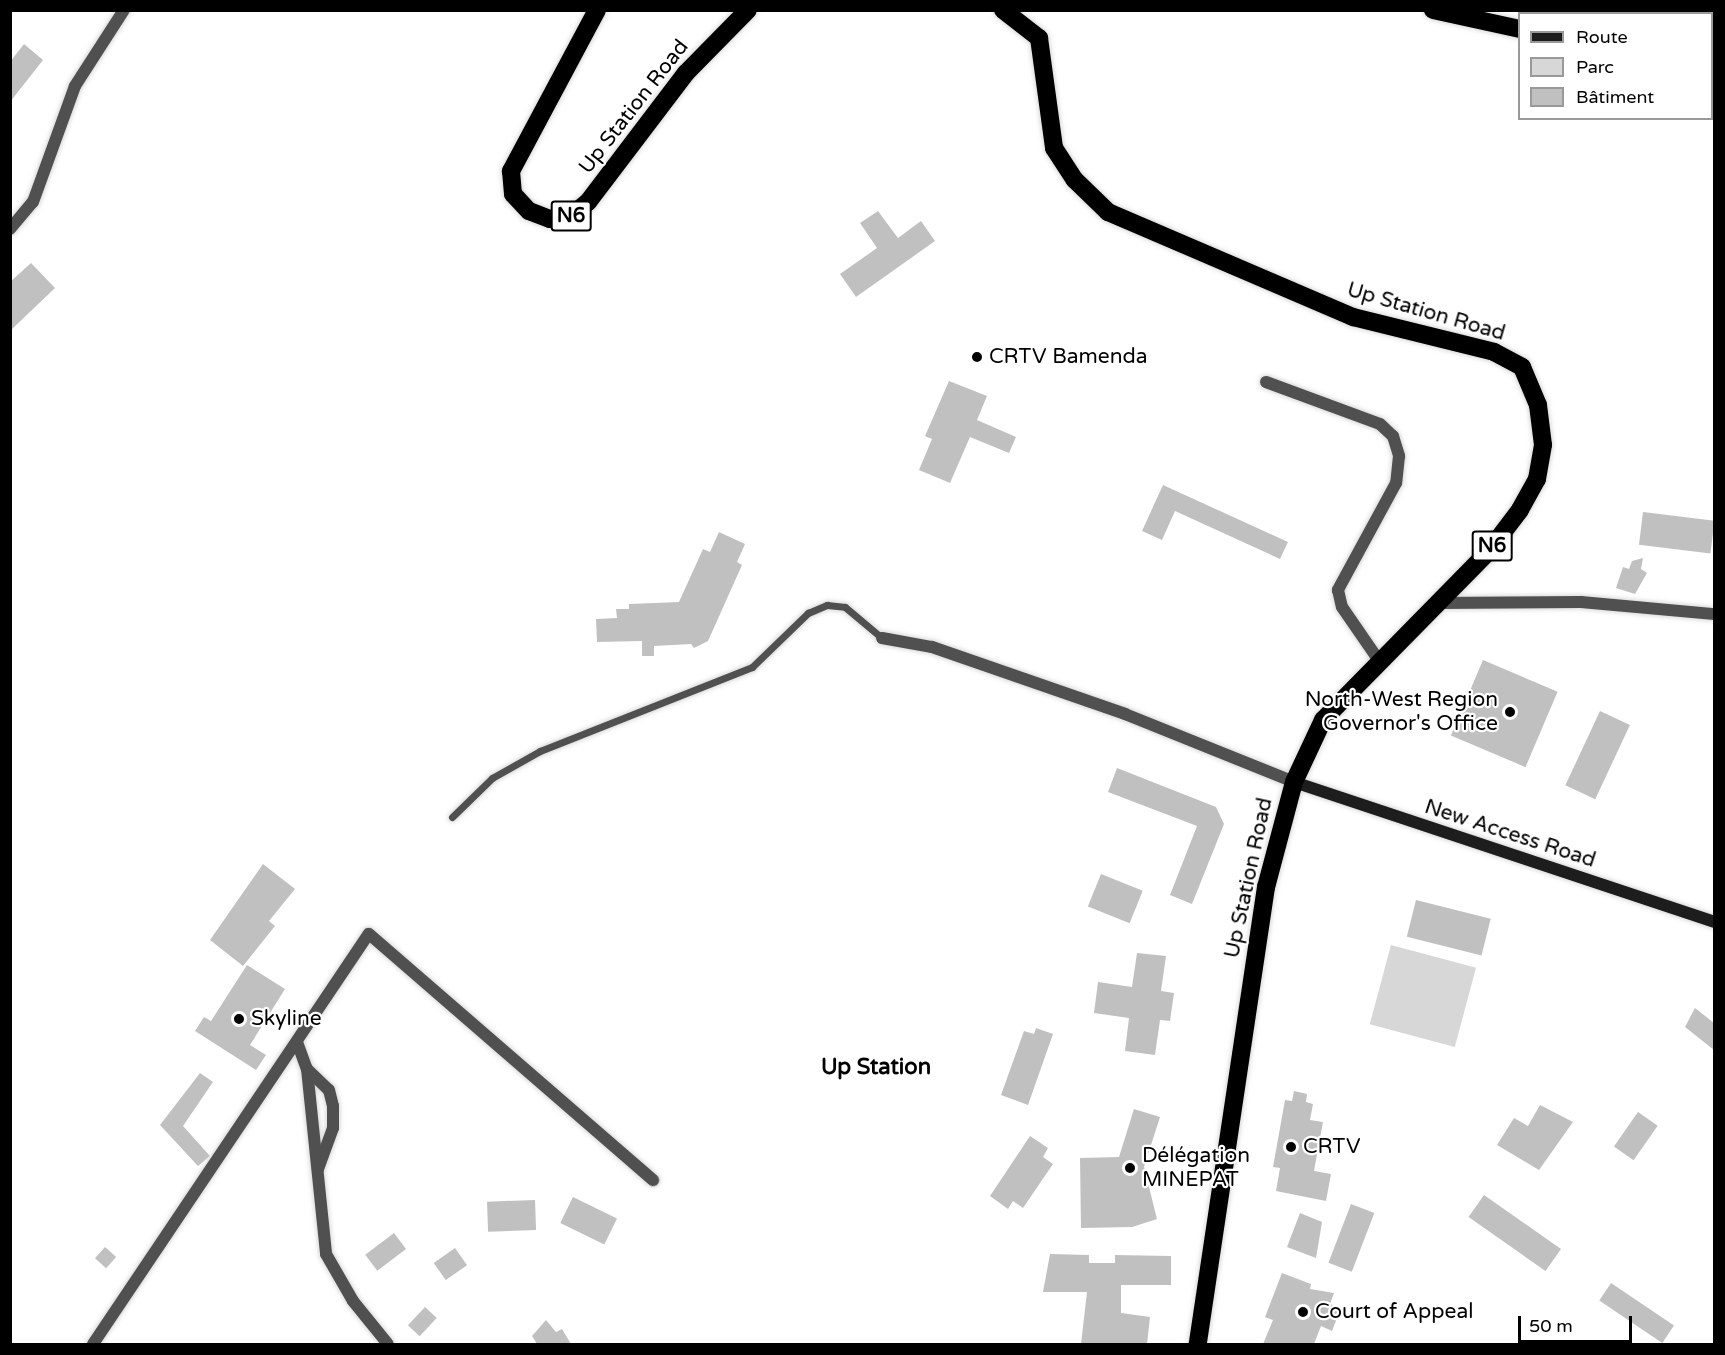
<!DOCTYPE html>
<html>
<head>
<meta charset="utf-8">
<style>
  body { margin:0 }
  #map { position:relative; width:1725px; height:1355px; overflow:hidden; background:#fff; font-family:"Varela Round",sans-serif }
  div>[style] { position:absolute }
  .green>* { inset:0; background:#d7d7d7; transform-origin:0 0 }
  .building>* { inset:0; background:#c0c0c0; transform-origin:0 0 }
  .roads { filter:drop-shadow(0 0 2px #dbdbdb) drop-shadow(0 0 2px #dbdbdb) }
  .lane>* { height:7px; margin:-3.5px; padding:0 3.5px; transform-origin:3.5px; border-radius:3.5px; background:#505050 }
  .street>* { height:12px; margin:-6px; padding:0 6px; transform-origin:6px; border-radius:6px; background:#505050 }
  .secondary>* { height:12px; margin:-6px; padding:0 6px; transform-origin:6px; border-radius:6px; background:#1d1d1d }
  .highway>* { height:18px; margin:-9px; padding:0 9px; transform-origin:9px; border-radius:9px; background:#000 }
  .dots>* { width:16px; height:16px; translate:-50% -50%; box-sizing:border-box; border:3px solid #fff; border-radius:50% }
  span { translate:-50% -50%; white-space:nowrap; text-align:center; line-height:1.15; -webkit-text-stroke:4.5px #fff; paint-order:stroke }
  .shield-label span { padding:2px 4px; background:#fff; border:2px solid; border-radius:4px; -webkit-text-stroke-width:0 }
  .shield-label { font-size:20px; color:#000; font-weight:700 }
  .street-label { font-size:21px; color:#000 }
  .poi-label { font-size:21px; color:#000 }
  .left { translate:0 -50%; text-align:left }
  .right { translate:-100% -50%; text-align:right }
  .neighbourhood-label { font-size:22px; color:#000; font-weight:700 }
  .frame { position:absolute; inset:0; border:12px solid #000; pointer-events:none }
  .legend { position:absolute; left:1518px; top:12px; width:195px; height:108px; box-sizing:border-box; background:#fff; border:2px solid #999; margin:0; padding:8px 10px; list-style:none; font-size:18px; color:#000 }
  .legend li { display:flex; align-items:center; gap:12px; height:30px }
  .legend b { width:30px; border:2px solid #999 }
  .scale { position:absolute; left:1518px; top:1316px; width:114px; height:27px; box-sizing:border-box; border:3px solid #000; border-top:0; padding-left:8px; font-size:18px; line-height:21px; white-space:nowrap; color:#000; -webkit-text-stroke:4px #fff; paint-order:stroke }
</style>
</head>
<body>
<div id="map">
  <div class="green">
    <div style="left:1391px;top:945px;width:88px;height:82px;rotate:15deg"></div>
  </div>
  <div class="building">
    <div style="clip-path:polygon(24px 44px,43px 60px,10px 102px,10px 62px)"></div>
    <div style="clip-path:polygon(878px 211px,898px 238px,921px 221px,935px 241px,856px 297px,840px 274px,877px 248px,860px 223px)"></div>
    <div style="clip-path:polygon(31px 263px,55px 288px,10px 331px,10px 282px)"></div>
    <div style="clip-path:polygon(949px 381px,987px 396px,977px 420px,1016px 437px,1009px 453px,970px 437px,950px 483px,919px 470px,932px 439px,925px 436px)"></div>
    <div style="clip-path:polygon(1163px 485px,1288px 542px,1280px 559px,1175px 511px,1162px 540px,1142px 531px)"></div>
    <div style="left:1643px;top:512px;width:72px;height:33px;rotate:7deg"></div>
    <div style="clip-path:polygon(719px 532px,745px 544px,737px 562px,742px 565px,708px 641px,694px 648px,691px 644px,654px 646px,654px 656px,642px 656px,642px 641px,597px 642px,596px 619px,617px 618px,616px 609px,629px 609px,629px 604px,679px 602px,703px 549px,710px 552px)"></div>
    <div style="clip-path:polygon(1643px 558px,1641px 569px,1647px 573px,1635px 594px,1616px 588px,1623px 567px,1629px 569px,1632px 561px)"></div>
    <div style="left:1483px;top:660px;width:81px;height:82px;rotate:23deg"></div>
    <div style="left:1600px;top:711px;width:33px;height:82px;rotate:25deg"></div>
    <div style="clip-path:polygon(1117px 768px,1216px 807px,1224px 824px,1192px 904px,1170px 895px,1197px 826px,1108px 792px)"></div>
    <div style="clip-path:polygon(263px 864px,295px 889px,269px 921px,275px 926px,243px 966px,210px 940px)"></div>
    <div style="left:1101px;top:874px;width:45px;height:35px;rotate:22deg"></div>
    <div style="left:1416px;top:900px;width:77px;height:38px;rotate:14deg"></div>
    <div style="clip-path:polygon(1137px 953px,1166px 956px,1161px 991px,1174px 993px,1170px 1021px,1160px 1020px,1155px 1055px,1125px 1051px,1129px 1018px,1094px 1013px,1098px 982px,1132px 987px)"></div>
    <div style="clip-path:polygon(247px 965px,285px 989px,250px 1045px,266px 1055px,256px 1070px,195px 1031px,204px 1017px,211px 1021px)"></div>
    <div style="clip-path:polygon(1695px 1008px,1714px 1023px,1714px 1050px,1685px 1027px)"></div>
    <div style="clip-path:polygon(1036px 1028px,1053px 1034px,1028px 1105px,1001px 1095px,1024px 1031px,1034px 1034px)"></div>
    <div style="clip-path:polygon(200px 1073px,213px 1082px,183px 1126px,210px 1156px,198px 1166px,160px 1125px)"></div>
    <div style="clip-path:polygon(1294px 1091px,1307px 1094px,1306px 1102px,1313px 1104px,1310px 1120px,1323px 1122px,1314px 1171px,1331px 1174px,1326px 1201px,1276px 1191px,1280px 1168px,1273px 1167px,1285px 1100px,1292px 1101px)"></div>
    <div style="clip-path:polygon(1540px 1105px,1573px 1122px,1539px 1170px,1497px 1145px,1514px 1118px,1528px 1126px)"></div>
    <div style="clip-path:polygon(1134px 1109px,1160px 1117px,1144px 1167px,1157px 1219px,1132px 1227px,1081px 1228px,1080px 1158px,1119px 1157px)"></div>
    <div style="left:1638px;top:1112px;width:24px;height:42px;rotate:35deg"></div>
    <div style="clip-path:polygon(1030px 1136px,1048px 1148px,1043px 1157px,1053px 1164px,1023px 1208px,1013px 1201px,1008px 1209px,990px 1196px)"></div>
    <div style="left:1484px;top:1195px;width:94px;height:27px;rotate:35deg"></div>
    <div style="left:573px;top:1197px;width:49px;height:29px;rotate:26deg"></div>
    <div style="left:535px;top:1200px;width:30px;height:48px;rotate:88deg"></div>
    <div style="left:1351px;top:1204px;width:25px;height:63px;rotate:21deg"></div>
    <div style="clip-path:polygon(1300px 1213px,1322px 1222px,1316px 1258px,1287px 1247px)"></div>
    <div style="left:394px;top:1233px;width:20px;height:36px;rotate:53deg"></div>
    <div style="left:105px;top:1247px;width:15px;height:15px;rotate:42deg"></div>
    <div style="left:455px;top:1248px;width:21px;height:26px;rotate:55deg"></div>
    <div style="clip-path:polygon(1050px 1254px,1089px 1255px,1089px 1263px,1115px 1263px,1115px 1255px,1171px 1256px,1171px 1285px,1121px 1285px,1121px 1313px,1150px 1317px,1147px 1344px,1081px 1344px,1087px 1292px,1043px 1292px)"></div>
    <div style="clip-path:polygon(1282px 1273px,1311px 1284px,1310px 1289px,1334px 1293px,1330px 1304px,1341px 1308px,1332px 1331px,1321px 1326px,1314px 1344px,1263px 1344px,1273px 1320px,1265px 1317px)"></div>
    <div style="left:1611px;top:1283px;width:76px;height:21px;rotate:34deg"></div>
    <div style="left:425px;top:1307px;width:16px;height:25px;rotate:43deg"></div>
    <div style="clip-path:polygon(546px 1320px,556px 1332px,562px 1329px,571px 1344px,537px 1344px,532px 1336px)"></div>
  </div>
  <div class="roads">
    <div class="lane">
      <div style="left:452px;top:817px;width:56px;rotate:-44.3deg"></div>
      <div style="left:492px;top:778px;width:55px;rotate:-29.4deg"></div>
      <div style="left:540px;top:751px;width:228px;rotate:-21.6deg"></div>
      <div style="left:752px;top:667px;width:78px;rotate:-44deg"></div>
      <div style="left:808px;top:613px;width:21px;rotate:-23deg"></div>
      <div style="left:827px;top:605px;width:18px;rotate:6deg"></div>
      <div style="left:845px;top:607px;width:48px;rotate:40deg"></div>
    </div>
    <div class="street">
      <div style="left:1637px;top:10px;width:5px;rotate:53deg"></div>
      <div style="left:10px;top:229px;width:35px;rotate:-50deg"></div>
      <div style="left:33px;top:202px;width:123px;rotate:-70.1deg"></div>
      <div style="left:75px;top:86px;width:90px;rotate:-57.2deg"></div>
      <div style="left:1266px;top:382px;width:121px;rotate:20.2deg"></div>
      <div style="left:1380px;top:424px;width:18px;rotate:43deg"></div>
      <div style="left:1393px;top:436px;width:21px;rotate:73deg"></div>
      <div style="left:1399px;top:456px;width:27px;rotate:96deg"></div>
      <div style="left:1396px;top:483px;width:122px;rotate:118.5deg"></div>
      <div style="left:1338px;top:590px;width:17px;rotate:77deg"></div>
      <div style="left:1342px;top:607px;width:67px;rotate:55.4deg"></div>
      <div style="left:1437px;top:603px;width:144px;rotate:-0.4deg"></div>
      <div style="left:1581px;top:602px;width:134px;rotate:5.2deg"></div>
      <div style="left:882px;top:638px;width:51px;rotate:10.2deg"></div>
      <div style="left:932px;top:647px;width:204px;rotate:19.1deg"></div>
      <div style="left:1125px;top:714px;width:182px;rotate:21.9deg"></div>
      <div style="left:297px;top:1042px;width:29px;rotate:70deg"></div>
      <div style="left:307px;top:1069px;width:186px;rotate:84.1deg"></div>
      <div style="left:326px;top:1254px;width:54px;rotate:60.1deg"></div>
      <div style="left:353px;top:1301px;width:55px;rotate:50.9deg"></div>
      <div style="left:307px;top:1069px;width:30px;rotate:44deg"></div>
      <div style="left:329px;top:1090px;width:16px;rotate:76deg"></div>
      <div style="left:333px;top:1106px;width:22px;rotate:90deg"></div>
      <div style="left:333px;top:1128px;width:44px;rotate:110.1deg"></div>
      <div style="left:93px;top:1344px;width:494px;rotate:-56.1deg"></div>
      <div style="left:369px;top:934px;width:376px;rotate:40.9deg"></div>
    </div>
    <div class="secondary">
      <div style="left:1294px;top:782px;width:443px;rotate:18.4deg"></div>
    </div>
    <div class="highway">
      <div style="left:597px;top:10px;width:183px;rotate:118.1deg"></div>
      <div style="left:511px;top:171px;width:23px;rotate:85deg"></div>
      <div style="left:513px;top:194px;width:23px;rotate:47deg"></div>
      <div style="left:529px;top:211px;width:22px;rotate:21deg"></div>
      <div style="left:550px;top:219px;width:18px;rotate:-3deg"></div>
      <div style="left:568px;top:218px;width:26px;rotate:-39deg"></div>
      <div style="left:588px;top:202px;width:162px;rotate:-52.8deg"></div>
      <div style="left:686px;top:73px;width:88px;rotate:-45.5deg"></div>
      <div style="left:1003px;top:10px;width:46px;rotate:37.9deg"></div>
      <div style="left:1039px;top:38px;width:111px;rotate:82.2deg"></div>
      <div style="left:1054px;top:148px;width:38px;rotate:57deg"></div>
      <div style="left:1075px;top:180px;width:46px;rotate:44.1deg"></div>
      <div style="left:1108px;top:212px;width:267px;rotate:23.2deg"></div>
      <div style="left:1353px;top:317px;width:145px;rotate:13.9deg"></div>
      <div style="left:1494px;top:352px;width:32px;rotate:28deg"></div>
      <div style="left:1522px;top:367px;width:41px;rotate:67.2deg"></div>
      <div style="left:1538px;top:405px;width:40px;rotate:82.9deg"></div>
      <div style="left:1543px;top:445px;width:35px;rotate:100deg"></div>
      <div style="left:1537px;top:479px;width:35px;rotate:119deg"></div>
      <div style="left:1520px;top:510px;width:53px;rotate:127.3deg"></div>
      <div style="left:1488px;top:552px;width:235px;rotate:134.5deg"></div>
      <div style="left:1323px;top:720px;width:68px;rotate:115.1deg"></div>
      <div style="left:1294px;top:782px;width:109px;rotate:104.9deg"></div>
      <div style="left:1266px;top:887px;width:462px;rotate:98.5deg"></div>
      <div style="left:1433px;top:10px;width:89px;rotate:12.3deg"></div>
      <div style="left:1712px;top:38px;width:2px"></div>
    </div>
  </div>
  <div class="dots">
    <div style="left:977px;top:357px;background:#000"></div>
    <div style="left:1510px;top:712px;background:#000"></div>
    <div style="left:239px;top:1019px;background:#000"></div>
    <div style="left:1291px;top:1147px;background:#000"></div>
    <div style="left:1130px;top:1168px;background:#000"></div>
    <div style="left:1303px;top:1312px;background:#000"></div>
  </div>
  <div class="shield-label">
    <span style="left:571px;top:216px">N6</span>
    <span style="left:1492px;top:546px">N6</span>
  </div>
  <div class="street-label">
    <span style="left:634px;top:107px;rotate:-52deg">Up Station Road</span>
    <span style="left:1426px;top:312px;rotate:16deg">Up Station Road</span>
    <span style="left:1510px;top:834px;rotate:18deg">New Access Road</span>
    <span style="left:1249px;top:878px;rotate:-78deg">Up Station Road</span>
  </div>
  <div class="poi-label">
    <span class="left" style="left:989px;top:357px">CRTV Bamenda</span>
    <span class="right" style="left:1498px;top:712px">North-West Region<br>Governor's Office</span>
    <span class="left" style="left:251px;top:1019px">Skyline</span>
    <span class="left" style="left:1303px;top:1147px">CRTV</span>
    <span class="left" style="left:1142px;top:1168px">Délégation<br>MINEPAT</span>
    <span class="left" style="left:1315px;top:1312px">Court of Appeal</span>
  </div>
  <div class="neighbourhood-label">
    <span style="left:876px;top:1068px">Up Station</span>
  </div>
  <div class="frame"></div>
  <ul class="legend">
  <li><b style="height:8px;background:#1d1d1d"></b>Route</li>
  <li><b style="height:16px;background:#d7d7d7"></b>Parc</li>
  <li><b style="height:16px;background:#c0c0c0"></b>Bâtiment</li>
  </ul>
  <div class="scale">50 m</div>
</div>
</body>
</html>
